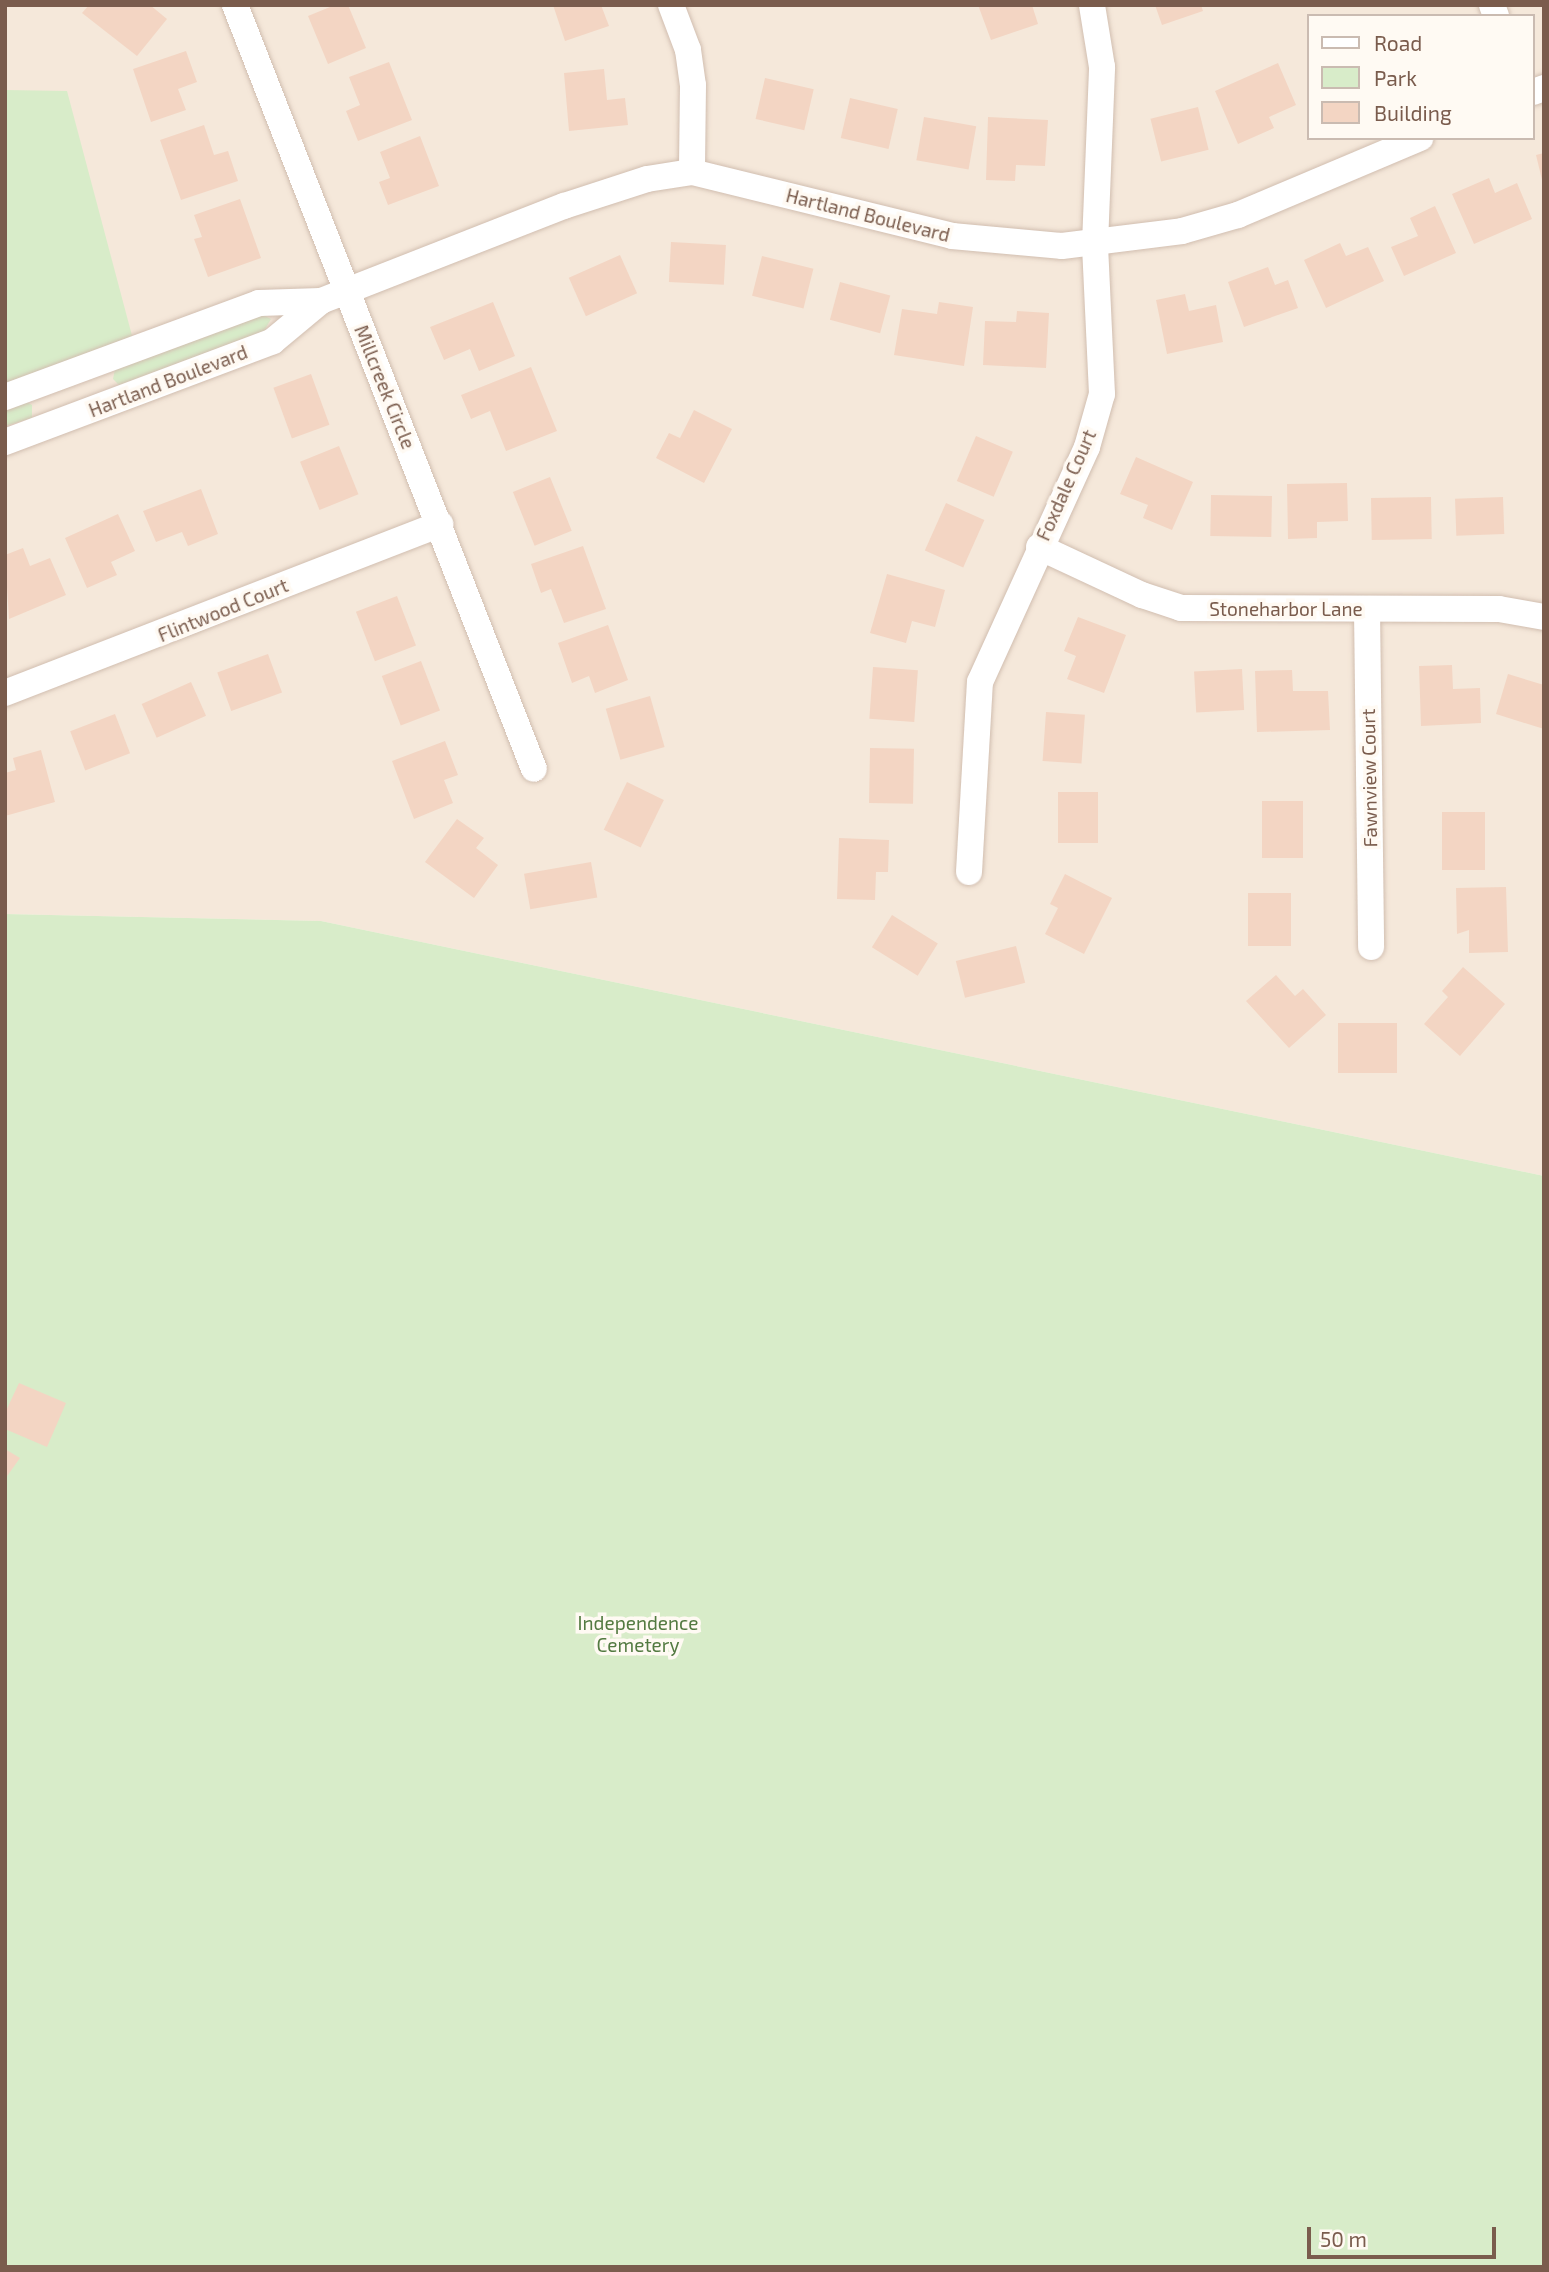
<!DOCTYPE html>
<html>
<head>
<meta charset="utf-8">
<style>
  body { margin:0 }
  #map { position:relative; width:1549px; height:2272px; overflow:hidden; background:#fdf6ec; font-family:"Exo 2",sans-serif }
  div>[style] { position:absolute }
  .residential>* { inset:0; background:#f5e8da }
  .green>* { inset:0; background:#d8ecc9 }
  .building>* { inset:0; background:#f3d5c3; transform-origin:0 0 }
  .roads { filter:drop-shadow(0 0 2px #d1beb0) drop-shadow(0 0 2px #d1beb0) }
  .minor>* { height:26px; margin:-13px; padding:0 13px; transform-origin:13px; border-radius:13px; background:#fff }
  span { translate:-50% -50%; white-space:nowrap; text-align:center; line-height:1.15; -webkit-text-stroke:7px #fffaf3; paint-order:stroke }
  .street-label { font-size:19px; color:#7a5c4d }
  .park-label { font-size:19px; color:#537a41 }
  .frame { position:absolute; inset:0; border:7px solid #7a5c4d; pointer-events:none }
  .legend { position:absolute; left:1307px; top:14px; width:228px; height:126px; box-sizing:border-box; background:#fffaf3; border:2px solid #cabbb1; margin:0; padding:9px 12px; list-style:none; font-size:21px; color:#7a5c4d }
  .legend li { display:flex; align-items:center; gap:14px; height:35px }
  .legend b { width:35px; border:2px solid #cabbb1 }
  .scale { position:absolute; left:1307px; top:2227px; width:189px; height:32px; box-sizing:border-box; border:4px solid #7a5c4d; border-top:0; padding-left:9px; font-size:21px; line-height:24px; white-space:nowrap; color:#7a5c4d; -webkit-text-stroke:5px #fffaf3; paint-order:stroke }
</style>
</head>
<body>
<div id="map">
  <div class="residential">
    <div style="clip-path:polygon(evenodd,5px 5px,1544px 5px,1544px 1176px,321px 921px,5px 914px,5px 5px,1309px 16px,1533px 16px,1533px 138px,1309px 138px,1309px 16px)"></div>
  </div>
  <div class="green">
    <div style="clip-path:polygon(5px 90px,67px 91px,135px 347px,5px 397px)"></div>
    <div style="clip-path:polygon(259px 313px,271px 319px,264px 331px,119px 385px,113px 379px,115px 369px)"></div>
    <div style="clip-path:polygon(25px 401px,32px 405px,32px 418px,5px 426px,5px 405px)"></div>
    <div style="clip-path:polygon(5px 914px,321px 921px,1544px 1176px,1544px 2267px,5px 2267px)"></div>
  </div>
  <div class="building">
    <div style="clip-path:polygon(89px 5px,150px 5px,167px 19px,137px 56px,82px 13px)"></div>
    <div style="clip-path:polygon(335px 5px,348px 5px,366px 48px,328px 64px,308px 16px)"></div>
    <div style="clip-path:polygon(553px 5px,601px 5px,609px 26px,565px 41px)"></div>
    <div style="clip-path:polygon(978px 5px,1032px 5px,1038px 24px,991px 40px)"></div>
    <div style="clip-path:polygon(1155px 5px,1201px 5px,1203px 11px,1162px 25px)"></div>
    <div style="clip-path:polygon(186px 51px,197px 82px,178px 89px,186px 110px,151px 122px,133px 69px)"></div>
    <div style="clip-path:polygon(389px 62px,412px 120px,358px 141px,346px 111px,360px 105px,349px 77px)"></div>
    <div style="clip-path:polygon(1278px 63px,1296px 105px,1269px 117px,1274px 128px,1238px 144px,1215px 91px)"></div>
    <div style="clip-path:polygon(604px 69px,607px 100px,625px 98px,628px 125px,569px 131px,564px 73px)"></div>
    <div style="left:765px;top:78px;width:50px;height:42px;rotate:13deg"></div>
    <div style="left:850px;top:98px;width:49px;height:41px;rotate:13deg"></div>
    <div style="left:1198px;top:107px;width:44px;height:49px;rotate:76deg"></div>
    <div style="left:924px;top:117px;width:53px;height:44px;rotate:10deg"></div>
    <div style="clip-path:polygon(988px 117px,1048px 120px,1045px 166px,1016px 165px,1015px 181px,986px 180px)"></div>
    <div style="clip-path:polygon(204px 125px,214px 155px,228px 151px,238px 181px,181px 200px,160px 140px)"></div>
    <div style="clip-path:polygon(420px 136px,439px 186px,388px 205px,379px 182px,390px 178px,380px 152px)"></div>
    <div style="clip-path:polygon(1544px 153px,1544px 184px,1543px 184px,1536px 155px)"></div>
    <div style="clip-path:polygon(1489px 178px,1495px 193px,1517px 183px,1532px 219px,1474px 244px,1452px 194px)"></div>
    <div style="clip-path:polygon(240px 199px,261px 258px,208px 277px,194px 239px,202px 237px,194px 215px)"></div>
    <div style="clip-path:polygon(1435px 206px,1456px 253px,1404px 276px,1391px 247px,1418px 236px,1410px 218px)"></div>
    <div style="left:671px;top:242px;width:55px;height:40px;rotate:3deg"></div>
    <div style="clip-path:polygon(1340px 243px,1346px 256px,1368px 247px,1384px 281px,1326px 308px,1304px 260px)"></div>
    <div style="left:620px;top:255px;width:42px;height:56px;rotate:66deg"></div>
    <div style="left:762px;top:256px;width:53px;height:41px;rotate:14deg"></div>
    <div style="clip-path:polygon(1268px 267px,1275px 285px,1288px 280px,1298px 308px,1244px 327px,1228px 282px)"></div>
    <div style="left:840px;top:282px;width:52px;height:39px;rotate:15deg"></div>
    <div style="clip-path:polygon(1185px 294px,1189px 311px,1216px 305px,1223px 342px,1167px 354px,1156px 300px)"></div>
    <div style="clip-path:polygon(493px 302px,515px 356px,479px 371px,470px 349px,444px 360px,430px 327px)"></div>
    <div style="clip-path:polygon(939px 302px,973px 307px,964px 366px,894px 355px,902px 309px,937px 314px)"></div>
    <div style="clip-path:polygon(1017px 311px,1049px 313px,1046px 368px,983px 365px,985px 321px,1016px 322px)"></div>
    <div style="clip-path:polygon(531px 367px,557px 431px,506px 451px,490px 411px,471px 419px,461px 395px)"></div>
    <div style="left:311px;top:374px;width:54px;height:40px;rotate:70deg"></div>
    <div style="clip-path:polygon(694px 410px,732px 429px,704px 483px,656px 458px,669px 433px,680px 438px)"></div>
    <div style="left:976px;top:436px;width:40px;height:49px;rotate:23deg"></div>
    <div style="left:339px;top:446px;width:52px;height:42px;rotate:68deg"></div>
    <div style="clip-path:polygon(1136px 457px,1193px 482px,1172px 530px,1143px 518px,1148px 505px,1120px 494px)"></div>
    <div style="left:550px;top:477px;width:58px;height:40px;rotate:68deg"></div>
    <div style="clip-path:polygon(1347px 483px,1348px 521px,1317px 522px,1317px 538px,1288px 539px,1287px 484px)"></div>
    <div style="clip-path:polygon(201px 489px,218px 534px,188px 546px,182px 532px,156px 542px,143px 511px)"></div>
    <div style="left:1211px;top:495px;width:61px;height:41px;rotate:1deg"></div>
    <div style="left:1431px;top:497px;width:42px;height:60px;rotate:89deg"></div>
    <div style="left:1503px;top:497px;width:37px;height:48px;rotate:88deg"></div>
    <div style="left:946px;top:503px;width:42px;height:52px;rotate:24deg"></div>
    <div style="clip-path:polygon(118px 514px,135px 551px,111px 562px,117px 575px,87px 588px,65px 538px)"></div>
    <div style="clip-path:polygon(583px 546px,606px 609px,564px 623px,551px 589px,541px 593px,531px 564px)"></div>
    <div style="clip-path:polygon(23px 548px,30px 566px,50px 558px,66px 595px,9px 619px,5px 555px)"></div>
    <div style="clip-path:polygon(887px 574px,945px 590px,935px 627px,912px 621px,906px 643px,870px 633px)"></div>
    <div style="left:397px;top:596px;width:53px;height:44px;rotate:69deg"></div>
    <div style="clip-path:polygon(1078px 617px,1126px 635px,1104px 693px,1067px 679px,1076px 656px,1064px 651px)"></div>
    <div style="clip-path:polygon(608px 625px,628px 680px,595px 693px,589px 676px,572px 683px,558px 643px)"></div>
    <div style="left:268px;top:654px;width:41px;height:54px;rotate:70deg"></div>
    <div style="left:421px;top:661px;width:53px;height:42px;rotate:69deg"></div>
    <div style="clip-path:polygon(1452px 665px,1453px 689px,1480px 688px,1481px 723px,1421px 726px,1419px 666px)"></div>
    <div style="left:873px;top:667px;width:45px;height:52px;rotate:4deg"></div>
    <div style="left:1242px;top:669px;width:41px;height:48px;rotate:87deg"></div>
    <div style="clip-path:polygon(1292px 670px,1293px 691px,1328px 691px,1330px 730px,1257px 732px,1255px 671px)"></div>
    <div style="clip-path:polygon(1508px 674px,1544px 685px,1544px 729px,1496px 714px)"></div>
    <div style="left:191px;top:682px;width:37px;height:54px;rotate:66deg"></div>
    <div style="left:650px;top:696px;width:53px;height:46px;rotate:74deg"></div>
    <div style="left:1046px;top:712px;width:39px;height:49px;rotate:4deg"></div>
    <div style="left:115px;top:714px;width:42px;height:48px;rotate:69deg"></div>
    <div style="clip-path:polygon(445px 741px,458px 775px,444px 780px,453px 803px,414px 819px,392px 761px)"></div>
    <div style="left:870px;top:748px;width:44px;height:55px;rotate:1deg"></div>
    <div style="clip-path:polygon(41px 750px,55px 802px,5px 816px,5px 773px,16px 770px,13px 758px)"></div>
    <div style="left:627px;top:782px;width:41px;height:53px;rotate:26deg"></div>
    <div style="left:1058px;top:792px;width:40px;height:51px"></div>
    <div style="left:1303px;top:801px;width:57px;height:41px;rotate:90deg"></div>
    <div style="left:1442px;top:812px;width:43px;height:58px"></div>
    <div style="clip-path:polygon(457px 819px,484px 838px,476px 848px,498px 865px,474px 898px,425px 862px)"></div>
    <div style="clip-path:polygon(839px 838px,889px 840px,888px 872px,876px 872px,875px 900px,837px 899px)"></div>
    <div style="left:591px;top:862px;width:36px;height:68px;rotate:80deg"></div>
    <div style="clip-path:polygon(1065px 874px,1112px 898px,1084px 954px,1045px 934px,1058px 908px,1050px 904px)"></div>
    <div style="clip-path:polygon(1506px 887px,1508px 952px,1469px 953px,1469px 930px,1457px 934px,1456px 888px)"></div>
    <div style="left:1248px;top:893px;width:43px;height:53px"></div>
    <div style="left:892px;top:915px;width:54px;height:38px;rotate:32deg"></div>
    <div style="left:1016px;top:946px;width:38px;height:62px;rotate:76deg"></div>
    <div style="clip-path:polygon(1463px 967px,1505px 1004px,1460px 1056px,1424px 1024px,1448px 997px,1442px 991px)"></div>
    <div style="clip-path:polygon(1276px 975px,1295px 996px,1303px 989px,1326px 1015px,1289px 1048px,1246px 1001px)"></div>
    <div style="left:1338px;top:1023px;width:59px;height:50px"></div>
    <div style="clip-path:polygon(19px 1383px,66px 1403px,47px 1447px,5px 1429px,5px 1413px)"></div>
    <div style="clip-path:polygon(5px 1449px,20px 1458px,5px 1479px)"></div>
  </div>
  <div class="roads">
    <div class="minor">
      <div style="left:235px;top:5px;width:820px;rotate:68.63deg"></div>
      <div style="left:671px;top:5px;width:48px;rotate:69.3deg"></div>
      <div style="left:688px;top:50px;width:35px;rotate:82deg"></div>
      <div style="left:693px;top:85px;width:87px;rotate:90.7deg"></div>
      <div style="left:1492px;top:5px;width:12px;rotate:70deg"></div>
      <div style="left:1533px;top:92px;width:12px;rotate:-20deg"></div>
      <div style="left:5px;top:397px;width:271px;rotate:-20.3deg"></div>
      <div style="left:259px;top:303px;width:62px;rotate:-1.8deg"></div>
      <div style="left:321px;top:301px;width:261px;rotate:-21.4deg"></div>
      <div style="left:564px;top:206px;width:87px;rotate:-18deg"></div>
      <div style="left:647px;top:179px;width:46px;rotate:-8.8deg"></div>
      <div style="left:692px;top:172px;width:268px;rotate:13.8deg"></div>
      <div style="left:952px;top:236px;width:110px;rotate:5.2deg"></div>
      <div style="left:1062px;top:246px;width:121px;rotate:-7.1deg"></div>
      <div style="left:1182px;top:231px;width:58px;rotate:-15.9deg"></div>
      <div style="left:1238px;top:215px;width:198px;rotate:-22.9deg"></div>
      <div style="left:5px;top:442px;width:286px;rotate:-20.6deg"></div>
      <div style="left:273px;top:341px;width:62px;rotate:-39.8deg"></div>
      <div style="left:1039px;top:547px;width:114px;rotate:25deg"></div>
      <div style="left:1142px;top:595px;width:41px;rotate:18.4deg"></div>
      <div style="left:1181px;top:608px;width:318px;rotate:0.2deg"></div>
      <div style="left:1499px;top:609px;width:46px;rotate:10.1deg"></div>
      <div style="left:1367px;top:609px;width:338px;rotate:89.3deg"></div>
      <div style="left:5px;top:693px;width:467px;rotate:-21.2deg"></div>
      <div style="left:969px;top:872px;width:190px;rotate:-86.7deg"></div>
      <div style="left:980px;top:682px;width:258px;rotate:-65.5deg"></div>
      <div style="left:1087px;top:447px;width:55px;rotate:-74.2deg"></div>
      <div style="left:1102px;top:394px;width:150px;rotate:-92.7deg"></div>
      <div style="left:1095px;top:244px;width:177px;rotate:-87.7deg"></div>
      <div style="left:1102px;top:67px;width:63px;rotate:-99.2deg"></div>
    </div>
  </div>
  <div class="street-label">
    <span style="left:868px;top:215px;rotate:14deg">Hartland Boulevard</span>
    <span style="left:168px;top:381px;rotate:-21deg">Hartland Boulevard</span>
    <span style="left:385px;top:387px;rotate:68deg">Millcreek Circle</span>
    <span style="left:1066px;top:485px;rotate:-66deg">Foxdale Court</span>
    <span style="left:1286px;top:609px">Stoneharbor Lane</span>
    <span style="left:223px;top:610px;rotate:-22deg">Flintwood Court</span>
    <span style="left:1369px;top:778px;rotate:-91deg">Fawnview Court</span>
  </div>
  <div class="park-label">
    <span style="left:638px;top:1634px">Independence<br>Cemetery</span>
  </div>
  <div class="frame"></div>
  <ul class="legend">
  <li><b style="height:9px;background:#fff"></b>Road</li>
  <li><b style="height:19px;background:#d8ecc9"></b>Park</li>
  <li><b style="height:19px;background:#f3d5c3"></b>Building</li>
  </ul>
  <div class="scale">50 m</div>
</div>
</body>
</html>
